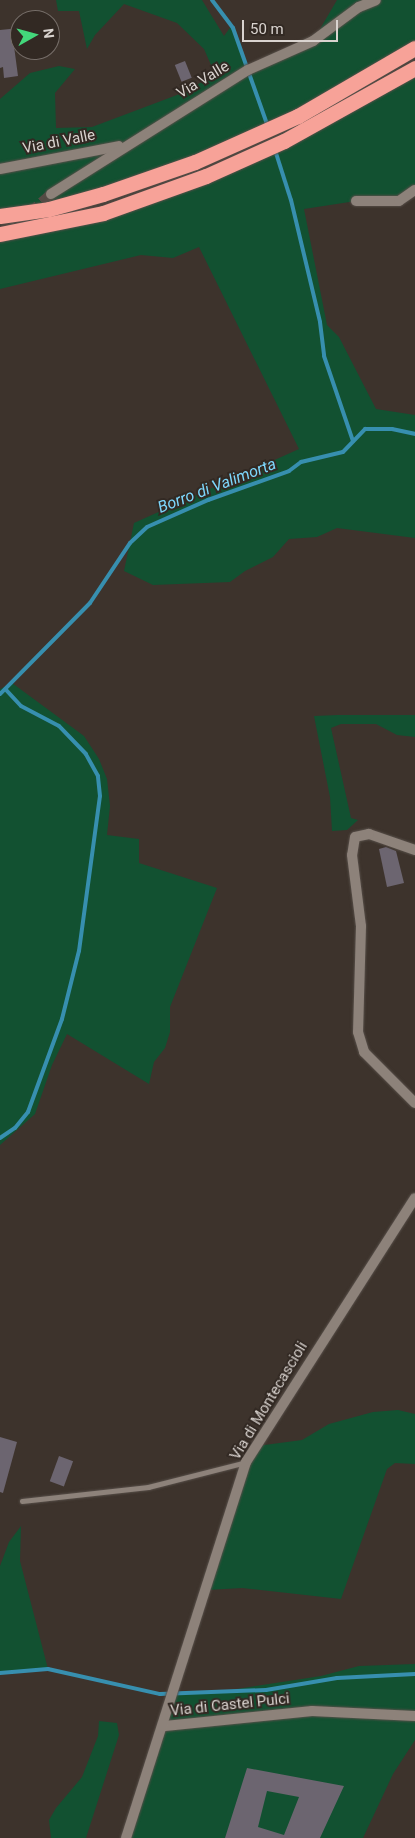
<!DOCTYPE html>
<html>
<head>
<meta charset="utf-8">
<style>
  body { margin:0 }
  #map { position:relative; width:415px; height:1838px; overflow:hidden; background:#3d332c; font-family:Roboto,sans-serif }
  div>[style] { position:absolute }
  .green>* { inset:0; background:#125131 }
  .stream>* { height:4px; margin:-2px; padding:0 2px; transform-origin:2px; border-radius:2px; background:#378faf }
  .building>* { inset:0; background:#6c6570; transform-origin:0 0 }
  .street-tunnel>* { height:10px; margin-top:-5px; transform-origin:0; background:repeating-linear-gradient(90deg,#544b44 0 10px,transparent 0 15px) }
  .roads { filter:drop-shadow(0 0 1px #574f49) drop-shadow(0 0 1px #574f49) }
  .lane>* { height:5px; margin:-2.5px; padding:0 2.5px; transform-origin:2.5px; border-radius:2.5px; background:#8d827a }
  .street>* { height:10px; margin:-5px; padding:0 5px; transform-origin:5px; border-radius:5px; background:#8d827a }
  .highway>* { height:15px; margin:-7.5px; padding:0 7.5px; transform-origin:7.5px; border-radius:7.5px; background:#f7a298 }
  span { translate:-50% -50%; white-space:nowrap; text-align:center; line-height:1.15; -webkit-text-stroke:4px #322923; paint-order:stroke }
  .street-label { font-size:15px; color:#d9d3cf }
  .water-label { font-size:16px; color:#7dd7fc; font-style:italic }
  .north { position:absolute; left:10px; top:10px; width:50px; height:50px; box-sizing:border-box; background:#322923; border:1px solid #756d68; border-radius:50%; rotate:83deg; font-size:14px; font-weight:700; line-height:20px; text-align:center; color:#d9d3cf }
  .north::after { content:''; display:block; margin:auto; width:18px; height:22px; background:#43d77b; clip-path:polygon(50% 0,100% 100%,50% 72%,0 100%) }
  .scale { position:absolute; left:242px; top:20px; width:96px; height:22px; box-sizing:border-box; border:2px solid #d9d3cf; border-top:0; padding-left:6px; font-size:15px; line-height:18px; white-space:nowrap; color:#d9d3cf; -webkit-text-stroke:4px #322923; paint-order:stroke }
</style>
</head>
<body>
<div id="map">
  <div class="green">
    <div style="clip-path:polygon(56px 0,202px 0,224px 36px,232px 25px,248px 70px,313px 41px,337px 0,415px 0,415px 48px,195px 162px,0 216px,0 99px,30px 73px,59px 66px,75px 69px,55px 93px,56px 128px,92px 127px,185px 92px,215px 74px,204px 49px,177px 23px,124px 4px,95px 35px,87px 49px,79px 11px,58px 11px)"></div>
    <div style="clip-path:polygon(415px 68px,415px 190px,399px 201px,356px 201px,304px 209px,327px 325px,339px 337px,376px 409px,415px 415px,415px 538px,337px 528px,317px 537px,289px 539px,273px 557px,245px 571px,230px 582px,153px 585px,124px 571px,134px 523px,299px 449px,199px 247px,173px 258px,141px 255px,0 289px,0 234px,157px 195px)"></div>
    <div style="clip-path:polygon(12px 683px,84px 736px,99px 759px,107px 779px,110px 806px,107px 835px,139px 839px,139px 863px,217px 888px,170px 1007px,170px 1032px,165px 1048px,154px 1062px,149px 1084px,67px 1034px,52px 1065px,35px 1114px,0 1145px,0 689px)"></div>
    <div style="clip-path:polygon(338px 715px,415px 715px,415px 737px,397px 735px,376px 724px,341px 724px,331px 728px,351px 818px,358px 820px,347px 830px,332px 831px,330px 797px,314px 716px)"></div>
    <div style="clip-path:polygon(398px 1410px,415px 1414px,415px 1464px,395px 1463px,387px 1469px,341px 1599px,242px 1588px,207px 1590px,257px 1446px,302px 1440px,329px 1424px,373px 1412px)"></div>
    <div style="clip-path:polygon(21px 1526px,20px 1561px,48px 1669px,0 1673px,0 1566px,9px 1542px)"></div>
    <div style="clip-path:polygon(415px 1664px,415px 1740px,393px 1774px,363px 1838px,126px 1838px,175px 1694px,211px 1693px,321px 1676px,359px 1666px)"></div>
    <div style="clip-path:polygon(99px 1721px,117px 1723px,119px 1735px,86px 1838px,51px 1838px,49px 1820px,56px 1808px,82px 1777px,98px 1736px)"></div>
  </div>
  <div class="stream">
    <div style="left:212px;top:0;width:35px;rotate:53deg"></div>
    <div style="left:233px;top:28px;width:105px;rotate:70.5deg"></div>
    <div style="left:275px;top:150px;width:52px;rotate:72.3deg"></div>
    <div style="left:291px;top:200px;width:125px;rotate:76.6deg"></div>
    <div style="left:320px;top:322px;width:34px;rotate:83deg"></div>
    <div style="left:324px;top:356px;width:90px;rotate:71.2deg"></div>
    <div style="left:0;top:694px;width:128px;rotate:-45.3deg"></div>
    <div style="left:90px;top:603px;width:72px;rotate:-56.3deg"></div>
    <div style="left:130px;top:543px;width:23px;rotate:-43deg"></div>
    <div style="left:147px;top:527px;width:67px;rotate:-23.9deg"></div>
    <div style="left:208px;top:500px;width:86px;rotate:-19.7deg"></div>
    <div style="left:289px;top:471px;width:15px;rotate:-37deg"></div>
    <div style="left:301px;top:462px;width:43px;rotate:-13.4deg"></div>
    <div style="left:343px;top:452px;width:32px;rotate:-46deg"></div>
    <div style="left:365px;top:429px;width:27px"></div>
    <div style="left:392px;top:429px;width:24px;rotate:12deg"></div>
    <div style="left:0;top:1138px;width:18px;rotate:-34deg"></div>
    <div style="left:15px;top:1128px;width:21px;rotate:-51deg"></div>
    <div style="left:28px;top:1112px;width:99px;rotate:-69.9deg"></div>
    <div style="left:62px;top:1019px;width:70px;rotate:-76deg"></div>
    <div style="left:79px;top:951px;width:156px;rotate:-82.3deg"></div>
    <div style="left:100px;top:796px;width:20px;rotate:-96deg"></div>
    <div style="left:98px;top:776px;width:25px;rotate:-119deg"></div>
    <div style="left:86px;top:754px;width:39px;rotate:-134deg"></div>
    <div style="left:59px;top:726px;width:43px;rotate:-152.2deg"></div>
    <div style="left:21px;top:706px;width:23px;rotate:-133deg"></div>
    <div style="left:0;top:1673px;width:48px;rotate:-4.8deg"></div>
    <div style="left:48px;top:1669px;width:115px;rotate:12.6deg"></div>
    <div style="left:160px;top:1694px;width:106px;rotate:-2.2deg"></div>
    <div style="left:266px;top:1690px;width:72px;rotate:-9.6deg"></div>
    <div style="left:337px;top:1678px;width:78px;rotate:-2.9deg"></div>
  </div>
  <div class="building">
    <div style="clip-path:polygon(20px 28px,20px 45px,14px 46px,18px 76px,4px 78px,3px 67px,0 68px,0 30px)"></div>
    <div style="left:185px;top:61px;width:18px;height:11px;rotate:68deg"></div>
    <div style="clip-path:polygon(386px 847px,396px 851px,404px 883px,387px 887px,379px 849px)"></div>
    <div style="clip-path:polygon(0 1437px,17px 1442px,3px 1493px,0 1492px)"></div>
    <div style="left:59px;top:1456px;width:15px;height:27px;rotate:20deg"></div>
    <div style="clip-path:polygon(evenodd,247px 1768px,344px 1786px,320px 1838px,225px 1838px,247px 1768px,267px 1791px,299px 1797px,284px 1835px,258px 1827px,267px 1791px)"></div>
  </div>
  <div class="street-tunnel">
    <div style="left:8px;top:232px;width:57px;rotate:-41.5deg"></div>
  </div>
  <div class="roads">
    <div class="lane">
      <div style="left:22px;top:1501px;width:127px;rotate:-6.3deg"></div>
      <div style="left:148px;top:1487px;width:101px;rotate:-14.3deg"></div>
    </div>
    <div class="street">
      <div style="left:0;top:169px;width:121px;rotate:-10.9deg"></div>
      <div style="left:51px;top:194px;width:233px;rotate:-32.2deg"></div>
      <div style="left:248px;top:70px;width:71px;rotate:-24deg"></div>
      <div style="left:313px;top:41px;width:57px;rotate:-36.5deg"></div>
      <div style="left:359px;top:7px;width:18px;rotate:-22deg"></div>
      <div style="left:356px;top:201px;width:43px"></div>
      <div style="left:399px;top:201px;width:19px;rotate:-35deg"></div>
      <div style="left:415px;top:850px;width:49px;rotate:-160.8deg"></div>
      <div style="left:369px;top:834px;width:14px;rotate:168deg"></div>
      <div style="left:355px;top:837px;width:18px;rotate:99deg"></div>
      <div style="left:352px;top:855px;width:72px;rotate:82.8deg"></div>
      <div style="left:361px;top:926px;width:106px;rotate:91.6deg"></div>
      <div style="left:358px;top:1032px;width:21px;rotate:73deg"></div>
      <div style="left:364px;top:1052px;width:72px;rotate:45deg"></div>
      <div style="left:165px;top:1726px;width:148px;rotate:-5.8deg"></div>
      <div style="left:312px;top:1711px;width:103px;rotate:2.8deg"></div>
      <div style="left:126px;top:1838px;width:395px;rotate:-72.3deg"></div>
      <div style="left:246px;top:1462px;width:313px;rotate:-57.4deg"></div>
    </div>
    <div class="highway">
      <div style="left:0;top:216px;width:49px;rotate:-8.1deg"></div>
      <div style="left:49px;top:209px;width:56px;rotate:-15.5deg"></div>
      <div style="left:103px;top:194px;width:97px;rotate:-19.2deg"></div>
      <div style="left:195px;top:162px;width:113px;rotate:-24.1deg"></div>
      <div style="left:298px;top:116px;width:135px;rotate:-30.2deg"></div>
      <div style="left:0;top:234px;width:105px;rotate:-11.5deg"></div>
      <div style="left:103px;top:213px;width:109px;rotate:-19.8deg"></div>
      <div style="left:206px;top:176px;width:85px;rotate:-24.2deg"></div>
      <div style="left:284px;top:141px;width:150px;rotate:-29.1deg"></div>
    </div>
  </div>
  <div class="street-label">
    <span style="left:203px;top:80px;rotate:-31deg">Via Valle</span>
    <span style="left:59px;top:142px;rotate:-11deg">Via di Valle</span>
    <span style="left:269px;top:1401px;rotate:-59deg">Via di Montecascioli</span>
    <span style="left:230px;top:1705px;rotate:-6deg">Via di Castel Pulci</span>
  </div>
  <div class="water-label">
    <span style="left:217px;top:486px;rotate:-21deg">Borro di Valimorta</span>
  </div>
  <div class="north">N</div>
  <div class="scale">50 m</div>
</div>
</body>
</html>
